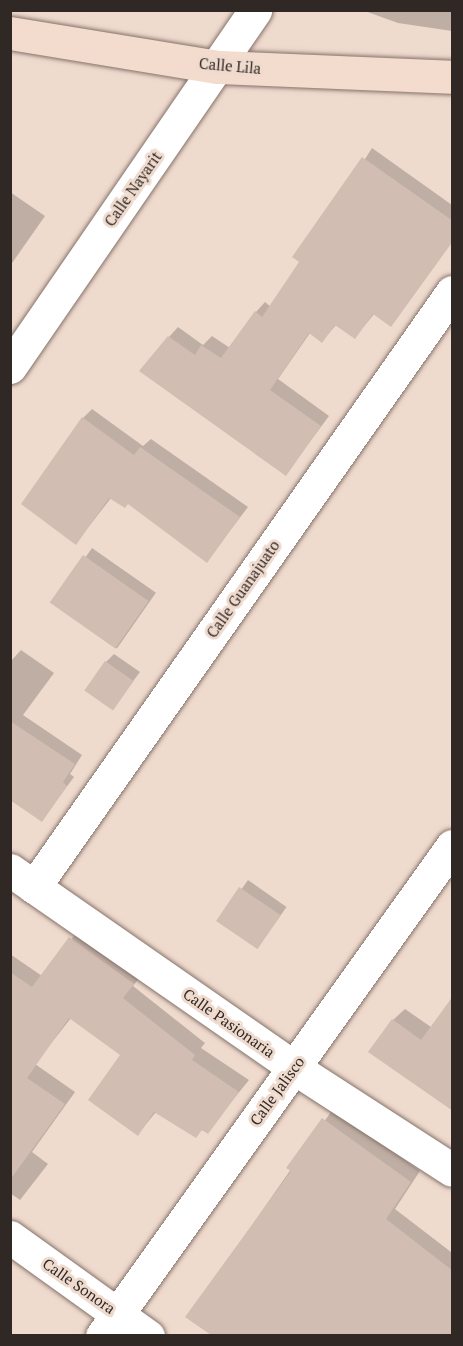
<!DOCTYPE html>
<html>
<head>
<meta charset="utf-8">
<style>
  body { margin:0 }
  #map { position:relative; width:463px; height:1346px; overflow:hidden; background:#efdace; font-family:"PT Serif",serif }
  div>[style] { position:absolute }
  .shadow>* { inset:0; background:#0003; transform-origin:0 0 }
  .building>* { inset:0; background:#d1bdb2; transform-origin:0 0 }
  .roads { filter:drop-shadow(0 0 2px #857369) drop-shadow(0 0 2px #857369) }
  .street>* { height:33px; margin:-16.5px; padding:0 16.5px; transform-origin:16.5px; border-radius:16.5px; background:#fff }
  .secondary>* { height:33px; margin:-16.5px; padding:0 16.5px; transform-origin:16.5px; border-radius:16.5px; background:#f3dbcd }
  span { translate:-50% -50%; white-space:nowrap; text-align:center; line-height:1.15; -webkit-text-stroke:6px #efdace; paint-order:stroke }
  .street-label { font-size:15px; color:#302824 }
  .frame { position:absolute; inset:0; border:12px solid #302824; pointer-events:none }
</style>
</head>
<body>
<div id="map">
  <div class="shadow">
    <div style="clip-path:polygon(362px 10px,452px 10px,452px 31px,398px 23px)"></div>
    <div style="clip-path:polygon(372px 148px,452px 205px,452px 242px,391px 325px,375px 313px,355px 337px,337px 324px,322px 341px,310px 333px,278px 379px,329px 416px,286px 474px,169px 337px,178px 327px,203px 345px,212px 336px,230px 348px,256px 312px,265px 302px,271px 307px)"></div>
    <div style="clip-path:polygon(10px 192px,45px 216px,10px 266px)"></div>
    <div style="clip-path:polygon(92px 409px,143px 446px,151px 439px,248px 507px,207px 561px,129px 503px,111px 498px,76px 543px,83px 418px)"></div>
    <div style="left:92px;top:548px;width:78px;height:68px;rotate:35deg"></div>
    <div style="clip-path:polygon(21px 650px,54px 673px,23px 715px,82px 755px,70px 774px,74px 777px,42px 820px,10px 798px,10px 662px)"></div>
    <div style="clip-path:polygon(114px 654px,140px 672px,113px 708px,106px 662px)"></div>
    <div style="left:248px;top:880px;width:47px;height:51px;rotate:35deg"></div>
    <div style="clip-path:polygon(81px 927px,144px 972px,133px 986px,205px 1043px,201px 1048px,249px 1080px,207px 1132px,156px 1112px,138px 1134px,122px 1055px,71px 1018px,35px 1064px,75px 1092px,32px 1152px,48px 1164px,20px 1200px,10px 1193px,10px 954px,42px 976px)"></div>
    <div style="clip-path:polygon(405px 1009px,431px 1027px,452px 1109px,393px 1020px)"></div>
    <div style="clip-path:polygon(333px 1109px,420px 1171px,395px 1209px,451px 1252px,452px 1250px,452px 1336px,297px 1336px,292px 1332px,289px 1336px,214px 1336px,188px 1317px)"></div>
  </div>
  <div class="building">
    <div style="clip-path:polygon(362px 157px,453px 221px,453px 241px,391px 327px,373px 314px,355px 339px,335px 325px,322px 343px,309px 333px,270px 390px,321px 426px,286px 476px,139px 371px,168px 336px,195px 355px,201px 345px,221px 358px,255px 311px,262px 317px,299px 262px,292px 257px)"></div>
    <div style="clip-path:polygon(82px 417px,134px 455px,140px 447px,240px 517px,207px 563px,128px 504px,125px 508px,109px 498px,76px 545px,21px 504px)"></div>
    <div style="left:83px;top:555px;width:80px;height:58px;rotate:35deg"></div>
    <div style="left:105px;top:661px;width:35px;height:36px;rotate:35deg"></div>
    <div style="clip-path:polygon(10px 721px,75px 764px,63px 782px,67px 786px,42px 822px,10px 800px)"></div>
    <div style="left:239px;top:887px;width:50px;height:41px;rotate:34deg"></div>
    <div style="clip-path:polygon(69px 937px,134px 984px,123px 998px,195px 1055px,192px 1060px,239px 1092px,208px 1134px,202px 1130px,196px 1138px,154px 1112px,138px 1136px,88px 1100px,120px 1055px,69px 1018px,27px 1078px,65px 1104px,10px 1180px,10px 972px,32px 987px)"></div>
    <div style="clip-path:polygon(453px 996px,453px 1111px,368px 1052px,392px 1019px,421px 1040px)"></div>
    <div style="clip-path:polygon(322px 1118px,411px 1182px,386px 1219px,453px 1271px,453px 1335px,211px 1335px,185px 1317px,291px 1171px,286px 1168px)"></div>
  </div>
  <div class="roads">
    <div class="street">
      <div style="left:10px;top:367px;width:433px;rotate:-55.5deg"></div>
      <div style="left:10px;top:870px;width:345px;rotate:34.8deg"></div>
      <div style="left:293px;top:1067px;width:189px;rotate:32.9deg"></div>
      <div style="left:34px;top:887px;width:727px;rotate:-54.91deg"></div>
      <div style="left:10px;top:1237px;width:170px;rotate:35.7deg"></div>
      <div style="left:102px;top:1336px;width:602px;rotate:-54.46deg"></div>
    </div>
    <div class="secondary">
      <div style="left:10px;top:33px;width:211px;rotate:9.3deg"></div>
      <div style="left:218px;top:67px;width:234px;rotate:2.4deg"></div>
    </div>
  </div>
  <div class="street-label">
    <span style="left:230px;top:66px;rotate:5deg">Calle Lila</span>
    <span style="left:133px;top:189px;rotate:-55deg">Calle Nayarit</span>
    <span style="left:243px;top:589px;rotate:-55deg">Calle Guanajuato</span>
    <span style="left:229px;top:1023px;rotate:35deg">Calle Pasionaria</span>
    <span style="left:277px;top:1091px;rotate:-54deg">Calle Jalisco</span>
    <span style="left:79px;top:1286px;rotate:35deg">Calle Sonora</span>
  </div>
  <div class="frame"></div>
</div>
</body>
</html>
